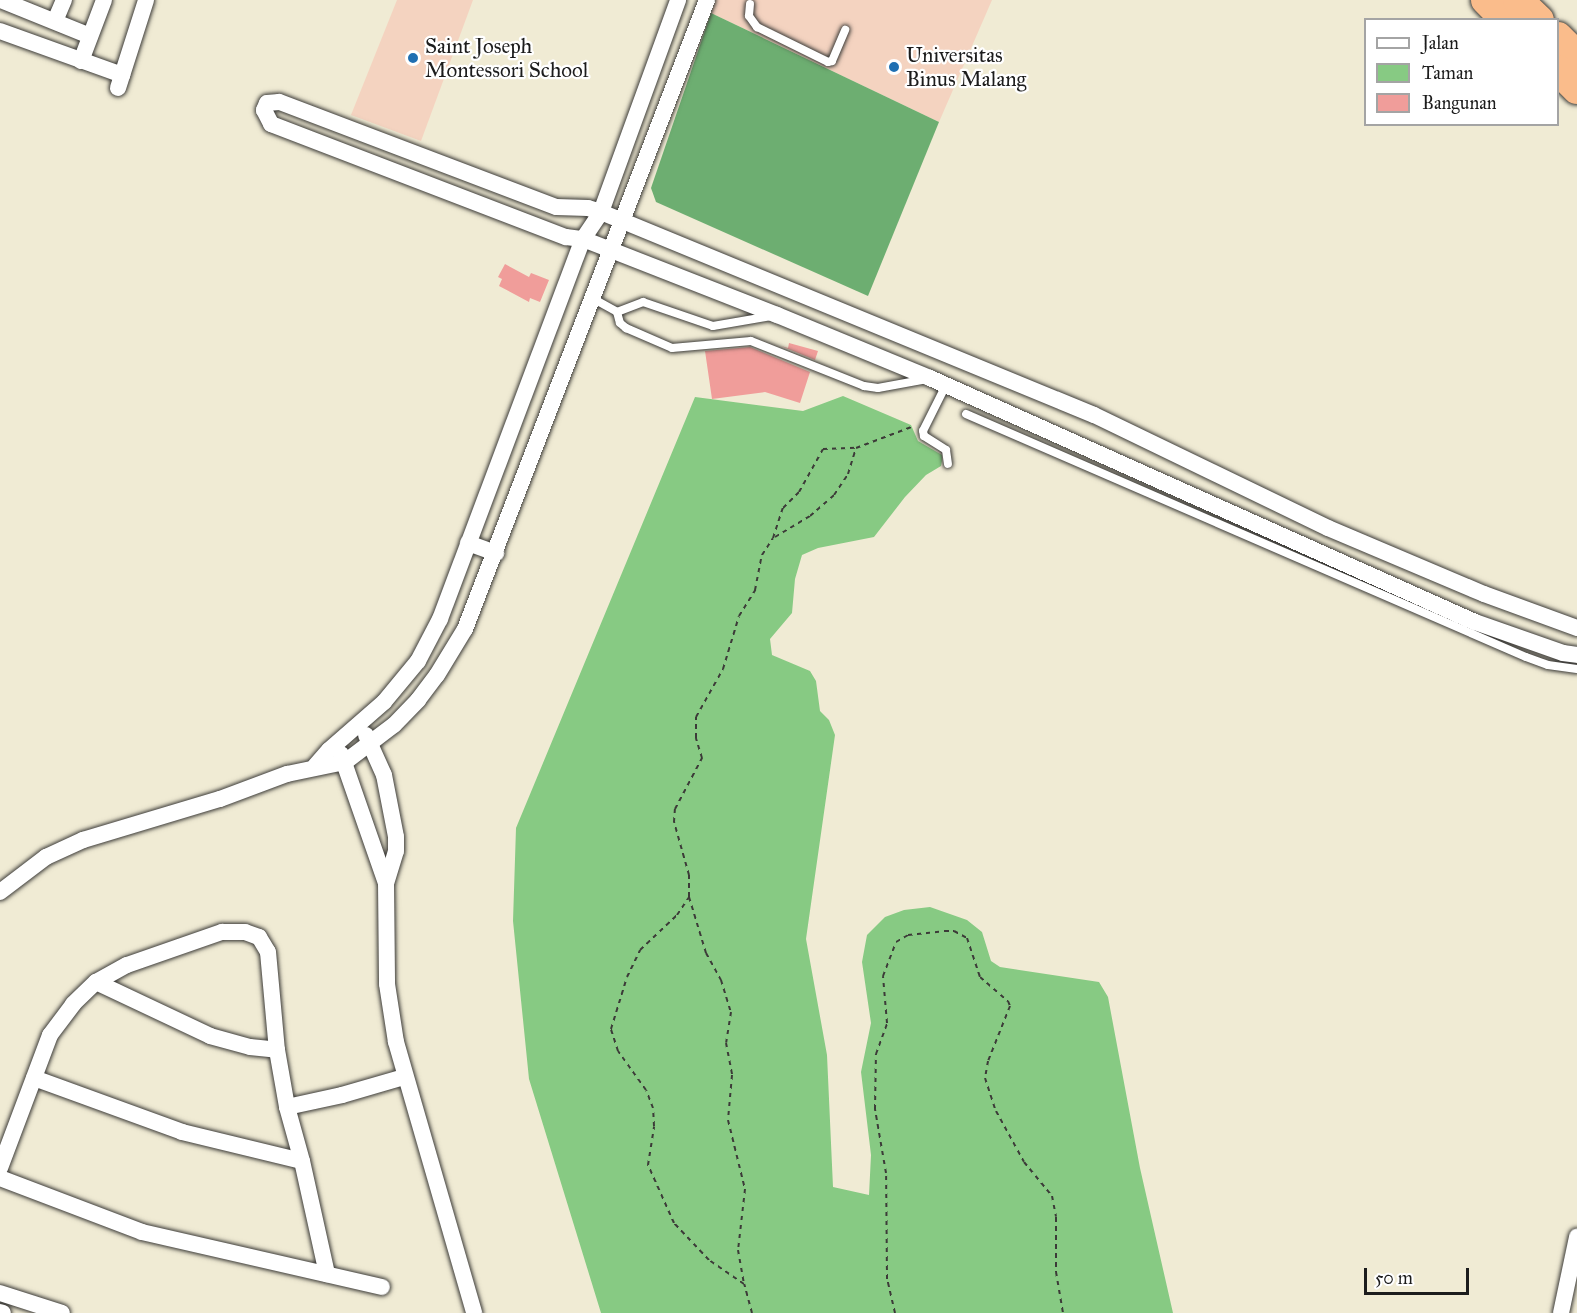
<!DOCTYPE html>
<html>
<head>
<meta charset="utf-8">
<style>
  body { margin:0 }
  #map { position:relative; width:1577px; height:1313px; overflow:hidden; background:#f0ebd4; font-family:"IM FELL Great Primer",serif }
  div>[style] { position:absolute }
  .built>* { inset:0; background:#f4d3c0 }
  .green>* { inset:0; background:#87ca83 }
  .forest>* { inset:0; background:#6dae71 }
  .building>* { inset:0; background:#f09d9a }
  .path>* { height:2px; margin-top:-1px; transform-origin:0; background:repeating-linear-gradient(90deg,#3c3b38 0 4.5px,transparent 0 9px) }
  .roads { filter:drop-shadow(0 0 2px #3c3b38) drop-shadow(0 0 2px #3c3b38) }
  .service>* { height:8px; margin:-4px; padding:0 4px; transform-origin:4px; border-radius:4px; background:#fff }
  .minor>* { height:16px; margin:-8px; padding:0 8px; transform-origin:8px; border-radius:8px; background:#fff }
  .motorway>* { height:30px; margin:-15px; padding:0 15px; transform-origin:15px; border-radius:15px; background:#fabc8b }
  .dots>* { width:16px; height:16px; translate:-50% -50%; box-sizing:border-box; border:3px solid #fff; border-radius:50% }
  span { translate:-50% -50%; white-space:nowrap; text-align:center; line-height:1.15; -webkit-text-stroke:4.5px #fff; paint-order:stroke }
  .poi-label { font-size:21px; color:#1c1c1c }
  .left { translate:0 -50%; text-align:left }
  .legend { position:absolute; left:1364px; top:18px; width:195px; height:108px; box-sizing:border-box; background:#fff; border:2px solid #a4a4a4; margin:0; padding:8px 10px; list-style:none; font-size:18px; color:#1c1c1c }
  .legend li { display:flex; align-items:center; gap:12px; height:30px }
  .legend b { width:30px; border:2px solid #a4a4a4 }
  .scale { position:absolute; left:1364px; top:1268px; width:105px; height:27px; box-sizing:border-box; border:3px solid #1c1c1c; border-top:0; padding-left:8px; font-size:18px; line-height:21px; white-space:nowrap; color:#1c1c1c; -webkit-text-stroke:4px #fff; paint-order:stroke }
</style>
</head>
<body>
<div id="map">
  <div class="built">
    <div style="clip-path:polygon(397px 0,473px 0,421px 141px,351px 115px)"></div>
    <div style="clip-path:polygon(716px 0,992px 0,939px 122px,711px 13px)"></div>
  </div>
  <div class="green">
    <div style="clip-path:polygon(843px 396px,911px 425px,918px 441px,942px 455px,942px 461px,941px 466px,926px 475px,905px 497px,874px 537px,818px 548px,802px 555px,795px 579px,792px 613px,770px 639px,772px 655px,810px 671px,816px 681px,820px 711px,829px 720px,835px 735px,806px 939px,827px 1055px,833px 1187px,869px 1195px,871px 1155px,861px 1072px,871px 1023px,862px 962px,867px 935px,885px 917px,904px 910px,930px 907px,967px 920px,982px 932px,991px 961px,1000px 967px,1099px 982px,1108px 997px,1140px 1168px,1173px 1313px,601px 1313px,529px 1079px,513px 921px,516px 828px,695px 397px,803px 411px)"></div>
  </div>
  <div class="forest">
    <div style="clip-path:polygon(711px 13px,939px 122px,868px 296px,656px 202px,651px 188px)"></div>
  </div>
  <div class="building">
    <div style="clip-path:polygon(505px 264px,529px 277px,531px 273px,549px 280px,540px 302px,530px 298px,529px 302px,499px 286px,502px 279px,498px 277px)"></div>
    <div style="clip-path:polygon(789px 343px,818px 351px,815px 360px,781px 346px,788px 348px)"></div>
    <div style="clip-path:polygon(750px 347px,810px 372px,800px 403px,765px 392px,712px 399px,705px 351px)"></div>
  </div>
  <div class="path">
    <div style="left:775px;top:537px;width:41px;rotate:-31deg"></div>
    <div style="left:810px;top:516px;width:32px;rotate:-41deg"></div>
    <div style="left:834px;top:495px;width:25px;rotate:-56deg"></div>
    <div style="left:848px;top:474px;width:27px;rotate:-73deg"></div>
    <div style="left:689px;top:897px;width:59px;rotate:73.1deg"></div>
    <div style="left:706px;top:953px;width:31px;rotate:61deg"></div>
    <div style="left:721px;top:980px;width:34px;rotate:73deg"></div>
    <div style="left:731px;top:1012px;width:31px;rotate:99deg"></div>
    <div style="left:726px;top:1043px;width:33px;rotate:79deg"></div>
    <div style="left:732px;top:1075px;width:45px;rotate:95.1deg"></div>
    <div style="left:728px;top:1120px;width:71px;rotate:76.2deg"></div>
    <div style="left:745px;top:1189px;width:61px;rotate:96.5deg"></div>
    <div style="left:738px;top:1250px;width:34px;rotate:80deg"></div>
    <div style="left:752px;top:1313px;width:30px;rotate:-105deg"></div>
    <div style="left:744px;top:1284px;width:42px;rotate:-145.6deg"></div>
    <div style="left:709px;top:1260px;width:51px;rotate:-133.4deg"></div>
    <div style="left:674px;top:1223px;width:64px;rotate:-114.1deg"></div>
    <div style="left:648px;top:1165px;width:39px;rotate:-81deg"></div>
    <div style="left:654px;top:1126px;width:18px;rotate:-93deg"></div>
    <div style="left:653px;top:1108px;width:19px;rotate:-111deg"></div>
    <div style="left:646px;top:1090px;width:48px;rotate:-125.7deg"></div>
    <div style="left:618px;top:1051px;width:23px;rotate:-108deg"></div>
    <div style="left:611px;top:1029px;width:54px;rotate:-72.9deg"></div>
    <div style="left:627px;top:977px;width:30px;rotate:-64deg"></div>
    <div style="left:640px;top:950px;width:51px;rotate:-43.4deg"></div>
    <div style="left:677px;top:915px;width:22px;rotate:-56deg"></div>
    <div style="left:689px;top:897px;width:22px;rotate:-90deg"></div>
    <div style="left:689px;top:875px;width:55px;rotate:-105.8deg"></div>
    <div style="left:674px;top:822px;width:13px;rotate:-86deg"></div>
    <div style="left:675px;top:809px;width:58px;rotate:-62.1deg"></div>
    <div style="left:702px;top:758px;width:21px;rotate:-107deg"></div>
    <div style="left:696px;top:738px;width:21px;rotate:-90deg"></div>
    <div style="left:696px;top:717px;width:55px;rotate:-60.6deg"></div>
    <div style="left:723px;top:669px;width:55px;rotate:-73.2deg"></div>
    <div style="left:739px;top:616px;width:31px;rotate:-58deg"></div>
    <div style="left:755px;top:590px;width:36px;rotate:-79deg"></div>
    <div style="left:762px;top:555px;width:20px;rotate:-57deg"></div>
    <div style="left:773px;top:538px;width:32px;rotate:-72deg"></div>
    <div style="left:783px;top:508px;width:23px;rotate:-45deg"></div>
    <div style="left:799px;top:492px;width:49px;rotate:-60.8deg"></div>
    <div style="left:823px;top:449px;width:33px;rotate:-2deg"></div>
    <div style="left:856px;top:448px;width:62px;rotate:-20.8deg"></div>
    <div style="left:895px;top:1313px;width:35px;rotate:-103deg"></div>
    <div style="left:887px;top:1279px;width:106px;rotate:-90.5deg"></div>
    <div style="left:886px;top:1173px;width:65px;rotate:-99.8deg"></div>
    <div style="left:875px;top:1109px;width:55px;rotate:-89deg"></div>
    <div style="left:876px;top:1054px;width:33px;rotate:-70deg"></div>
    <div style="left:887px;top:1023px;width:47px;rotate:-94.9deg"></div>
    <div style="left:883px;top:976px;width:36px;rotate:-69deg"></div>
    <div style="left:896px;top:942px;width:14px;rotate:-30deg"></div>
    <div style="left:908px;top:935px;width:36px;rotate:-6deg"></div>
    <div style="left:944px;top:931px;width:10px"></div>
    <div style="left:954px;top:931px;width:15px;rotate:28deg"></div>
    <div style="left:967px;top:938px;width:41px;rotate:71.6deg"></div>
    <div style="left:980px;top:977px;width:37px;rotate:41deg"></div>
    <div style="left:1008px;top:1001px;width:5px;rotate:68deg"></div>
    <div style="left:1010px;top:1006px;width:59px;rotate:111.8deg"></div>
    <div style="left:988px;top:1061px;width:17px;rotate:100deg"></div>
    <div style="left:985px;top:1078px;width:35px;rotate:72deg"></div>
    <div style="left:996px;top:1111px;width:58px;rotate:61.2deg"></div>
    <div style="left:1024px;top:1162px;width:44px;rotate:50.5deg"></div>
    <div style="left:1052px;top:1196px;width:21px;rotate:79deg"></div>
    <div style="left:1056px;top:1217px;width:55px;rotate:90deg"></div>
    <div style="left:1056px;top:1272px;width:42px;rotate:80.3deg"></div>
  </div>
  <div class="roads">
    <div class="service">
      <div style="left:750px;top:4px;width:12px;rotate:95deg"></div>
      <div style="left:749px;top:16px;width:14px;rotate:54deg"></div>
      <div style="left:757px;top:27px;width:79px;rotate:26.2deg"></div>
      <div style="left:828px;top:62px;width:4px;rotate:-14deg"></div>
      <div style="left:832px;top:61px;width:34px;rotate:-67deg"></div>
      <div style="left:592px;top:298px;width:29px;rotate:29deg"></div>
      <div style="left:617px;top:312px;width:11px;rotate:75deg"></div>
      <div style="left:620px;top:323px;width:8px;rotate:40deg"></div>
      <div style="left:626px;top:328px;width:50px;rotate:23.5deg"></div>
      <div style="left:672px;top:348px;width:79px;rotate:-5.1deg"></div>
      <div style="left:751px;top:341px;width:122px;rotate:21.7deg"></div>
      <div style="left:864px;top:386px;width:14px;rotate:8deg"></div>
      <div style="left:878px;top:388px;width:50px;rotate:-10.4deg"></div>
      <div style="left:617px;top:312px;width:28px;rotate:-21deg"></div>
      <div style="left:643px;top:302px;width:74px;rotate:18.9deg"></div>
      <div style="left:713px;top:326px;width:59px;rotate:-9.8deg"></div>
      <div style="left:946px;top:385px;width:51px;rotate:116.6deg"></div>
      <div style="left:923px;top:431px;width:5px;rotate:79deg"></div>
      <div style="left:924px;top:436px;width:26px;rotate:32deg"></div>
      <div style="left:946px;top:450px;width:14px;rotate:82deg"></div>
      <div style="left:966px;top:414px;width:610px;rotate:23.46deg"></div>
      <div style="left:1526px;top:657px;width:23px;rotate:20deg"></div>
      <div style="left:1548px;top:665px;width:29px;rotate:8deg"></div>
    </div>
    <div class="minor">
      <div style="left:1px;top:0;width:96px;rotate:22deg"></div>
      <div style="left:55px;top:21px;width:23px;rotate:-67deg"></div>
      <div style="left:0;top:31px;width:130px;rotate:19.8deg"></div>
      <div style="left:81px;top:61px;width:65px;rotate:-69.3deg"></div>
      <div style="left:118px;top:88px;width:92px;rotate:-72.3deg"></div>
      <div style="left:468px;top:543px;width:30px;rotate:20deg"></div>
      <div style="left:1577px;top:628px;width:99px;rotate:-159.9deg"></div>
      <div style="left:1484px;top:594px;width:169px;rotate:-157.1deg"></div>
      <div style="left:1328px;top:528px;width:260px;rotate:-154.2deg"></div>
      <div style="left:1094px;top:415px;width:533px;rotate:-157.62deg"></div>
      <div style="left:601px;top:212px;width:14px;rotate:-163deg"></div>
      <div style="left:588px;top:208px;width:32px;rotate:-178deg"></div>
      <div style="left:556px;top:207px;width:296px;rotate:-159.2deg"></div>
      <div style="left:279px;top:102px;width:12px;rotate:175deg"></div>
      <div style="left:267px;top:103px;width:8px;rotate:113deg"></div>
      <div style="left:264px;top:110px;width:16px;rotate:63deg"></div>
      <div style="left:271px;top:124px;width:316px;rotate:21deg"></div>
      <div style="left:566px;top:237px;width:17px;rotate:7deg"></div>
      <div style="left:583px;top:239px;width:208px;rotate:21.4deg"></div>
      <div style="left:777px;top:315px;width:165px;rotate:22.4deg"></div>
      <div style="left:930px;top:378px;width:597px;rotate:24.12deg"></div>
      <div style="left:1475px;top:622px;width:93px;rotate:19.4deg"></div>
      <div style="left:1563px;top:653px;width:14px;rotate:8deg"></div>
      <div style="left:366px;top:735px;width:44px;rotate:65.8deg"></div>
      <div style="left:384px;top:775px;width:63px;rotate:79deg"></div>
      <div style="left:396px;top:837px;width:14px;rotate:90deg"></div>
      <div style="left:396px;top:851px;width:34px;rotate:107deg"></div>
      <div style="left:386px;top:883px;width:101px;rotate:89.4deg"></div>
      <div style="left:387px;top:984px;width:59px;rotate:81.2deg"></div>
      <div style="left:396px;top:1042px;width:282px;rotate:73.9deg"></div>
      <div style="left:341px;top:754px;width:137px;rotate:70.8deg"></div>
      <div style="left:315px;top:766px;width:21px;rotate:-49deg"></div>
      <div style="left:329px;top:750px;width:73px;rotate:-41.1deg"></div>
      <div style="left:384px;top:702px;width:53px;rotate:-50.3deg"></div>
      <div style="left:418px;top:661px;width:47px;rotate:-62.4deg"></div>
      <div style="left:440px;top:619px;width:406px;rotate:-69.4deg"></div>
      <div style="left:583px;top:239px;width:32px;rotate:-56deg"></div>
      <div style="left:601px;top:212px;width:226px;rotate:-70deg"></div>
      <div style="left:0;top:892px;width:58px;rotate:-37.3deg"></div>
      <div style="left:46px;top:857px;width:41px;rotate:-24.7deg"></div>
      <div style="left:83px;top:840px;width:143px;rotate:-16.7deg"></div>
      <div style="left:220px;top:799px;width:72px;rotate:-20.5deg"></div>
      <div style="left:287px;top:774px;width:59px;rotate:-11.7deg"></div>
      <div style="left:345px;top:762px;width:61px;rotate:-37.1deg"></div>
      <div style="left:394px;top:725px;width:35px;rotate:-46deg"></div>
      <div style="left:418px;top:700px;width:31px;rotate:-53deg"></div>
      <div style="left:437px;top:675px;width:54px;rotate:-58.7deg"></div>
      <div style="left:465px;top:629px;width:674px;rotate:-68.96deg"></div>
      <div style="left:96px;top:982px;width:126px;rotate:25.3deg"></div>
      <div style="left:210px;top:1036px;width:41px;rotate:15.4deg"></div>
      <div style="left:250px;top:1047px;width:27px;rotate:6deg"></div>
      <div style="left:34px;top:1078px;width:158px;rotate:20deg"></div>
      <div style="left:182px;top:1132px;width:123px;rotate:13.6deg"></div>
      <div style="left:287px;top:1107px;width:56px;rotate:-12.3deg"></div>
      <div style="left:342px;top:1095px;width:65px;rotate:-16.2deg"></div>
      <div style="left:0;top:1168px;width:142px;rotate:-69.4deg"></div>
      <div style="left:50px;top:1035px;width:39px;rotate:-53deg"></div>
      <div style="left:73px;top:1004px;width:32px;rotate:-44deg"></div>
      <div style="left:96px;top:982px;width:35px;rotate:-29deg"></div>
      <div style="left:127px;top:965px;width:101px;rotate:-19.2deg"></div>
      <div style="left:222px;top:932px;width:23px"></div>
      <div style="left:245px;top:932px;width:15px;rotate:20deg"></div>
      <div style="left:259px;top:937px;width:17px;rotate:59deg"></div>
      <div style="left:268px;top:952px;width:98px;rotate:84.8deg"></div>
      <div style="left:277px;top:1050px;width:58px;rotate:80deg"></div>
      <div style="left:287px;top:1107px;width:56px;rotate:74.5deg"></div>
      <div style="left:302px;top:1161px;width:116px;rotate:77.5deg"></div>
      <div style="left:0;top:1178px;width:152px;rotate:20.8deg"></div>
      <div style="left:142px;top:1232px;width:246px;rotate:12.9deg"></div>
      <div style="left:0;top:1293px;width:65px;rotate:17.9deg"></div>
      <div style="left:0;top:1312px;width:3px;rotate:18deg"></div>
      <div style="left:1561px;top:1313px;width:78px;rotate:-78.1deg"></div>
    </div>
    <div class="motorway">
      <div style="left:1486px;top:0;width:28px;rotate:45deg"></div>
      <div style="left:1518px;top:0;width:29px;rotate:44deg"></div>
      <div style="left:1558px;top:37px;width:27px;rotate:45deg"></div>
      <div style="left:1558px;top:70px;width:27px;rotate:45deg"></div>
    </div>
  </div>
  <div class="dots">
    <div style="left:413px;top:58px;background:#1f6fb2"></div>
    <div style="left:894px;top:67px;background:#1f6fb2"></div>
  </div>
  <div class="poi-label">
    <span class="left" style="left:425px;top:58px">Saint Joseph<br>Montessori School</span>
    <span class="left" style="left:906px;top:67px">Universitas<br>Binus Malang</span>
  </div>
  <ul class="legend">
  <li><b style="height:8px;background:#fff"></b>Jalan</li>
  <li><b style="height:16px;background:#87ca83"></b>Taman</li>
  <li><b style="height:16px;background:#f09d9a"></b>Bangunan</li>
  </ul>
  <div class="scale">50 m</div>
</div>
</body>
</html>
